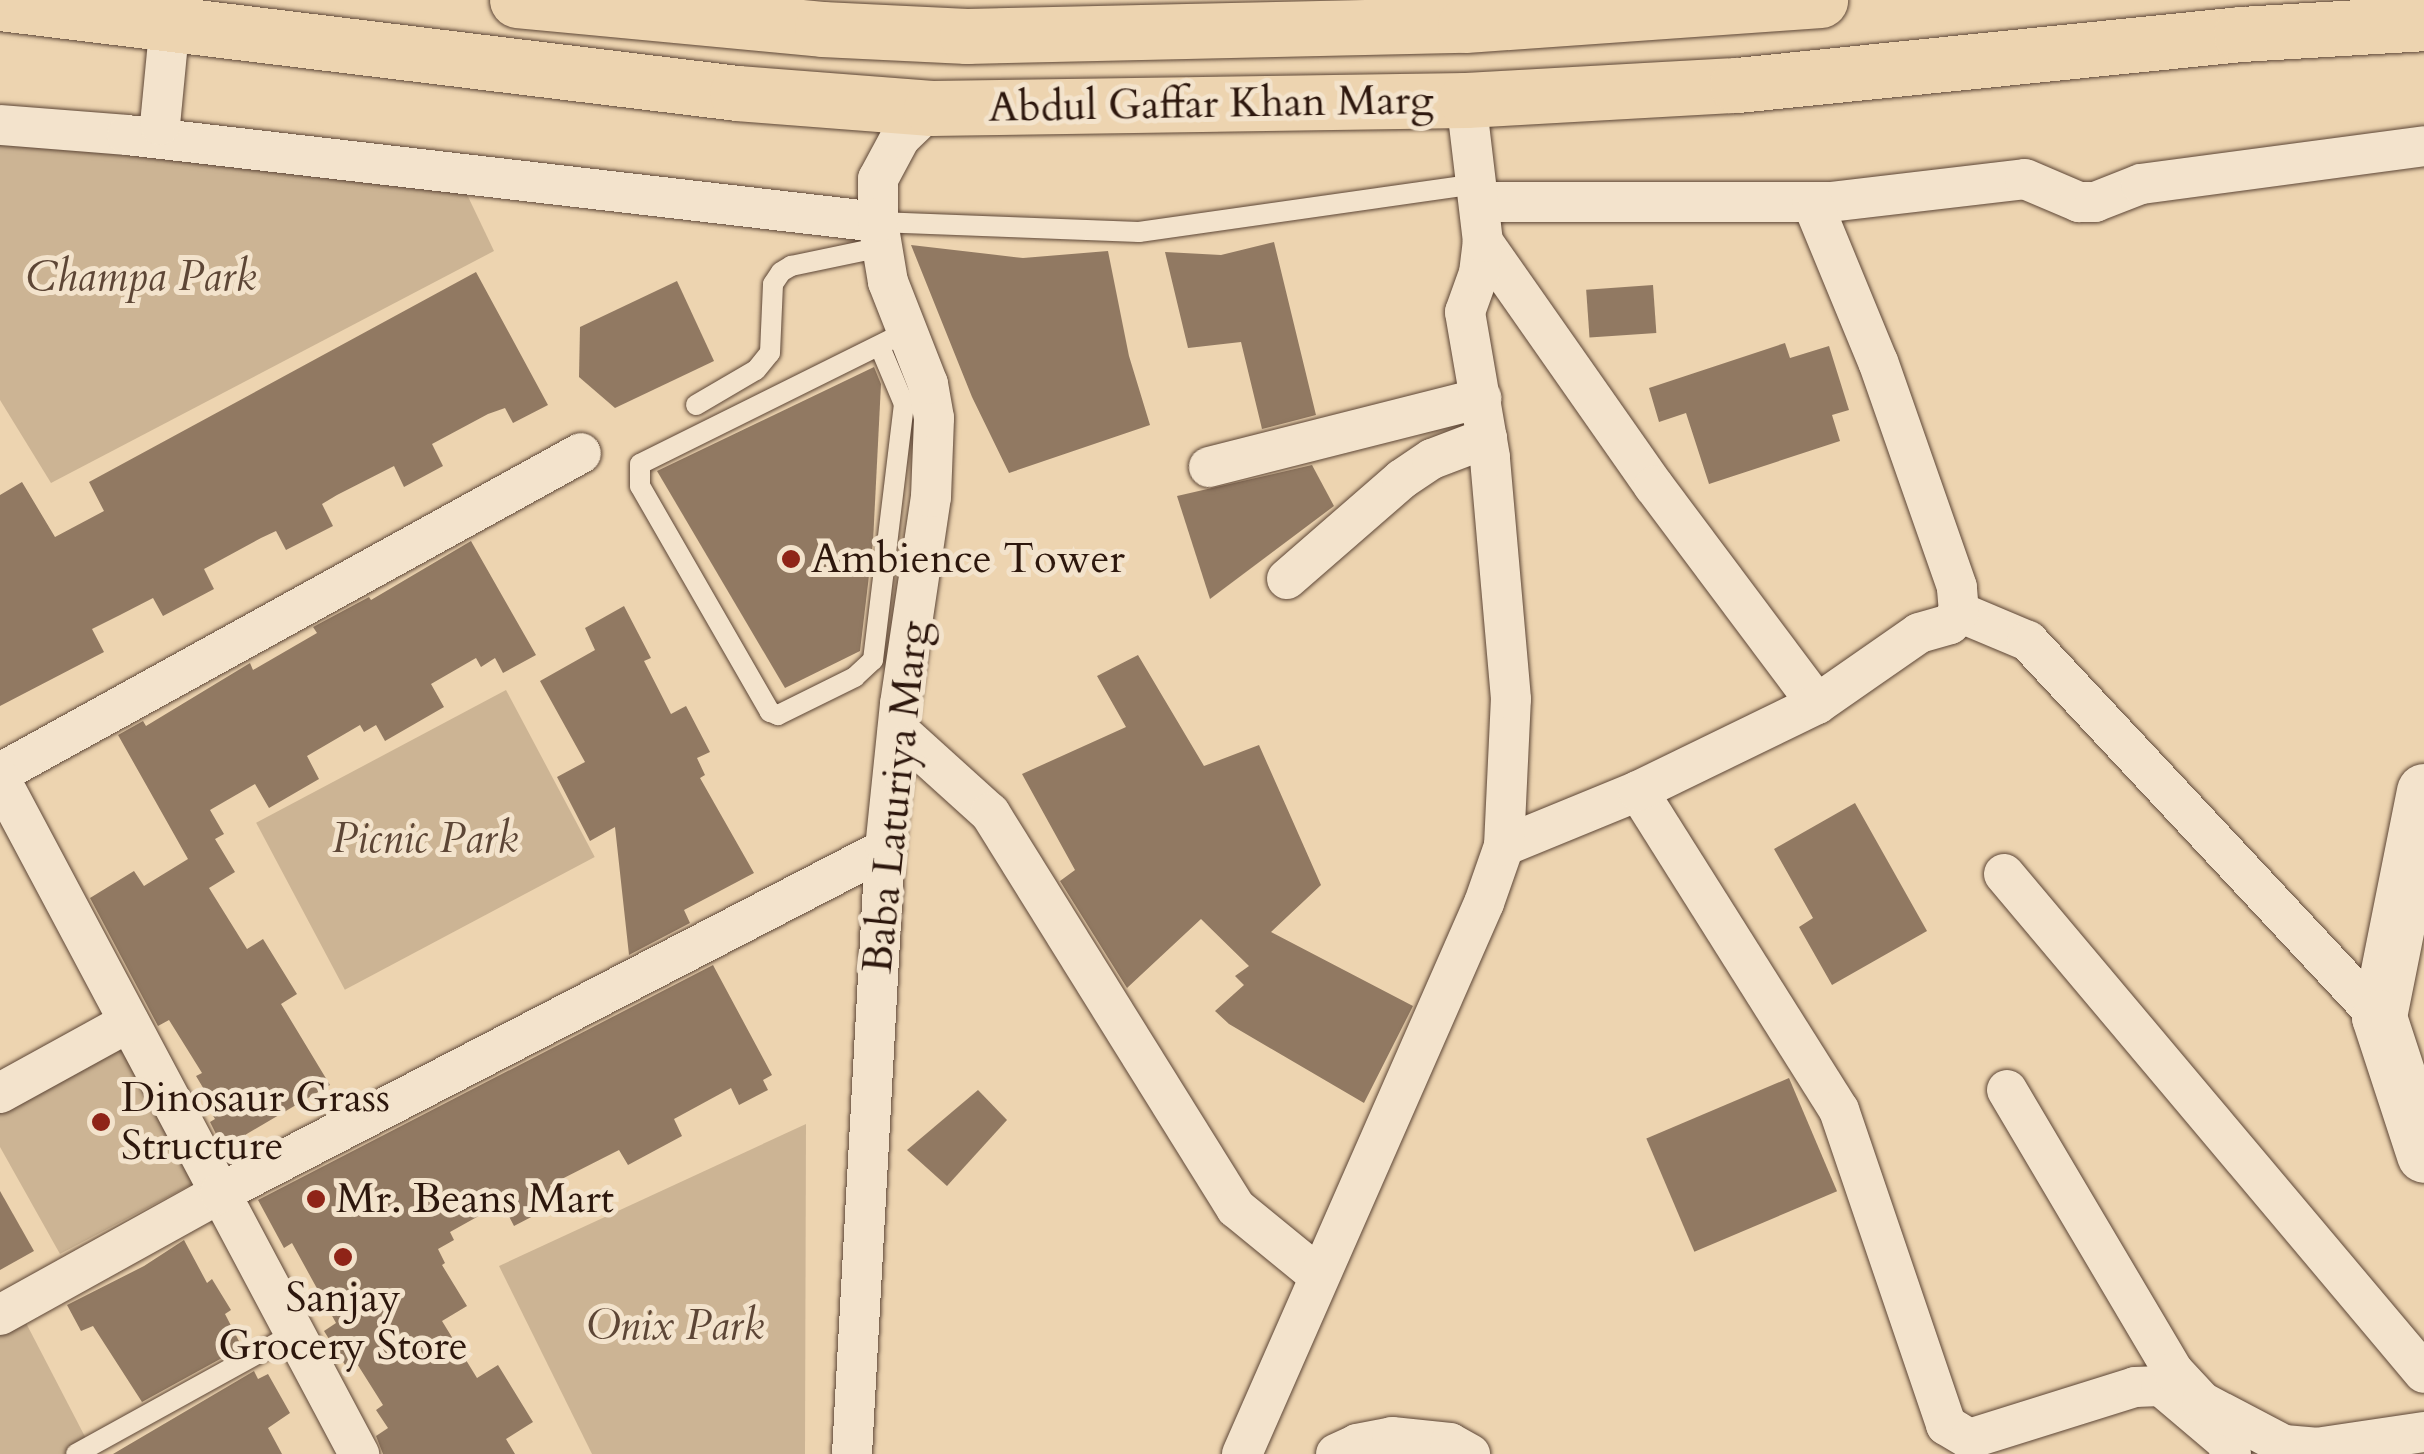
<!DOCTYPE html>
<html>
<head>
<meta charset="utf-8">
<style>
  body { margin:0 }
  #map { position:relative; width:2424px; height:1454px; overflow:hidden; background:#edd4b0; font-family:Cardo,serif }
  div>[style] { position:absolute }
  .green>* { inset:0; background:#ccb494; transform-origin:0 0 }
  .building>* { inset:0; background:#917962; transform-origin:0 0 }
  .roads { filter:drop-shadow(0 0 2px #5d4636) drop-shadow(0 0 2px #5d4636) }
  .lane>* { height:20px; margin:-10px; padding:0 10px; transform-origin:10px; border-radius:10px; background:#f3e3cc }
  .street>* { height:40px; margin:-20px; padding:0 20px; transform-origin:20px; border-radius:20px; background:#f3e3cc }
  .secondary>* { height:55px; margin:-27.5px; padding:0 27.5px; transform-origin:27.5px; border-radius:27.5px; background:#f3e3cc }
  .primary>* { height:55px; margin:-27.5px; padding:0 27.5px; transform-origin:27.5px; border-radius:27.5px; background:#edd4b0 }
  .dots>* { width:28px; height:28px; translate:-50% -50%; box-sizing:border-box; border:5px solid #f3e3cc; border-radius:50% }
  span { translate:-50% -50%; white-space:nowrap; text-align:center; line-height:1.15; -webkit-text-stroke:10px #f3e3cc; paint-order:stroke }
  .street-label { font-size:42px; color:#2d170d }
  .park-label { font-size:42px; color:#5d4636; font-style:italic }
  .poi-label { font-size:42px; color:#2d170d }
  .left { translate:0 -50%; text-align:left }
</style>
</head>
<body>
<div id="map">
  <div class="green">
    <div style="clip-path:polygon(0 121px,452px 163px,494px 251px,51px 483px,0 400px)"></div>
    <div style="left:506px;top:690px;width:189px;height:283px;rotate:62deg"></div>
    <div style="clip-path:polygon(111px 1013px,202px 1179px,60px 1254px,0 1147px,0 1075px)"></div>
    <div style="clip-path:polygon(806px 1124px,805px 1454px,592px 1454px,499px 1266px)"></div>
    <div style="clip-path:polygon(12px 1296px,94px 1454px,0 1454px,0 1302px)"></div>
  </div>
  <div class="building">
    <div style="clip-path:polygon(1274px 242px,1316px 415px,1262px 429px,1241px 342px,1188px 348px,1165px 252px,1221px 255px)"></div>
    <div style="clip-path:polygon(911px 245px,1023px 258px,1108px 251px,1129px 356px,1150px 425px,1009px 473px,972px 397px)"></div>
    <div style="clip-path:polygon(476px 272px,548px 405px,513px 423px,505px 408px,488px 414px,432px 444px,443px 466px,404px 487px,394px 466px,337px 495px,322px 504px,333px 526px,286px 550px,276px 531px,261px 538px,204px 569px,214px 589px,163px 616px,153px 598px,120px 615px,92px 629px,104px 652px,0 706px,0 495px,22px 482px,55px 537px,104px 511px,89px 482px)"></div>
    <div style="clip-path:polygon(677px 281px,714px 361px,615px 408px,579px 377px,580px 327px)"></div>
    <div style="left:1653px;top:285px;width:48px;height:67px;rotate:86deg"></div>
    <div style="clip-path:polygon(1785px 343px,1790px 358px,1829px 346px,1849px 410px,1832px 415px,1840px 441px,1709px 484px,1686px 413px,1659px 422px,1649px 388px)"></div>
    <div style="clip-path:polygon(874px 367px,881px 384px,873px 542px,860px 651px,785px 688px,657px 471px)"></div>
    <div style="clip-path:polygon(1312px 465px,1334px 506px,1210px 599px,1177px 496px)"></div>
    <div style="clip-path:polygon(471px 541px,536px 655px,503px 673px,495px 658px,481px 667px,476px 658px,431px 684px,444px 707px,385px 741px,376px 725px,364px 732px,360px 725px,307px 756px,319px 779px,269px 808px,255px 784px,210px 810px,224px 834px,215px 839px,235px 872px,209px 888px,247px 949px,263px 939px,297px 994px,281px 1004px,330px 1085px,223px 1148px,210px 1122px,215px 1119px,206px 1104px,211px 1101px,196px 1076px,202px 1073px,169px 1020px,158px 1026px,90px 898px,134px 871px,144px 886px,188px 859px,118px 735px,143px 721px,146px 726px,250px 663px,253px 670px,317px 633px,313px 627px,369px 597px,371px 600px)"></div>
    <div style="clip-path:polygon(624px 606px,651px 658px,644px 661px,671px 714px,686px 706px,710px 752px,697px 758px,705px 775px,700px 778px,754px 873px,684px 910px,690px 923px,629px 955px,615px 827px,590px 841px,557px 777px,585px 762px,540px 681px,595px 650px,585px 628px)"></div>
    <div style="clip-path:polygon(1138px 655px,1204px 766px,1259px 745px,1321px 885px,1271px 932px,1413px 1006px,1364px 1103px,1229px 1024px,1215px 1011px,1244px 985px,1235px 976px,1249px 966px,1201px 919px,1127px 988px,1060px 881px,1075px 870px,1022px 774px,1126px 727px,1097px 676px)"></div>
    <div style="clip-path:polygon(1855px 803px,1927px 931px,1832px 985px,1799px 927px,1813px 918px,1774px 849px)"></div>
    <div style="clip-path:polygon(713px 965px,772px 1075px,763px 1080px,768px 1090px,739px 1105px,731px 1088px,674px 1119px,682px 1136px,628px 1165px,619px 1150px,550px 1185px,560px 1202px,514px 1226px,502px 1203px,450px 1232px,454px 1240px,438px 1249px,445px 1263px,442px 1265px,467px 1306px,442px 1321px,477px 1378px,498px 1365px,533px 1422px,506px 1439px,515px 1454px,383px 1454px,376px 1436px,388px 1428px,376px 1410px,383px 1405px,354px 1359px,345px 1365px,324px 1331px,336px 1323px,292px 1243px,284px 1248px,258px 1200px)"></div>
    <div style="left:1789px;top:1078px;width:123px;height:155px;rotate:67deg"></div>
    <div style="clip-path:polygon(978px 1090px,1007px 1120px,947px 1186px,907px 1150px)"></div>
    <div style="clip-path:polygon(0 1191px,34px 1251px,0 1270px)"></div>
    <div style="clip-path:polygon(184px 1240px,207px 1283px,212px 1279px,231px 1310px,225px 1314px,242px 1347px,142px 1402px,93px 1326px,81px 1331px,67px 1305px,144px 1266px)"></div>
    <div style="clip-path:polygon(254px 1371px,258px 1379px,268px 1374px,290px 1413px,268px 1428px,282px 1454px,113px 1454px)"></div>
  </div>
  <div class="roads">
    <div class="lane">
      <div style="left:878px;top:222px;width:261px;rotate:2.2deg"></div>
      <div style="left:1139px;top:232px;width:340px;rotate:-8.1deg"></div>
      <div style="left:880px;top:347px;width:62px;rotate:67.2deg"></div>
      <div style="left:904px;top:404px;width:258px;rotate:96.9deg"></div>
      <div style="left:873px;top:660px;width:25px;rotate:137deg"></div>
      <div style="left:855px;top:677px;width:86px;rotate:153.7deg"></div>
      <div style="left:778px;top:715px;width:9px;rotate:-159deg"></div>
      <div style="left:770px;top:712px;width:261px;rotate:-119.9deg"></div>
      <div style="left:640px;top:486px;width:22px;rotate:-90deg"></div>
      <div style="left:640px;top:464px;width:299px;rotate:-26.4deg"></div>
      <div style="left:696px;top:405px;width:69px;rotate:-30.3deg"></div>
      <div style="left:756px;top:370px;width:22px;rotate:-51deg"></div>
      <div style="left:770px;top:353px;width:69px;rotate:-87.5deg"></div>
      <div style="left:773px;top:284px;width:14px;rotate:-56deg"></div>
      <div style="left:781px;top:272px;width:12px;rotate:-31deg"></div>
      <div style="left:791px;top:266px;width:93px;rotate:-11.8deg"></div>
      <div style="left:76px;top:1454px;width:250px;rotate:-28.9deg"></div>
    </div>
    <div class="street">
      <div style="left:0;top:125px;width:127px;rotate:4.5deg"></div>
      <div style="left:127px;top:135px;width:756px;rotate:6.61deg"></div>
      <div style="left:160px;top:125px;width:103px;rotate:-84.5deg"></div>
      <div style="left:1479px;top:202px;width:351px"></div>
      <div style="left:1830px;top:202px;width:196px;rotate:-6.7deg"></div>
      <div style="left:2025px;top:179px;width:59px;rotate:23.1deg"></div>
      <div style="left:2079px;top:202px;width:16px"></div>
      <div style="left:2095px;top:202px;width:49px;rotate:-21.4deg"></div>
      <div style="left:2141px;top:184px;width:286px;rotate:-7.6deg"></div>
      <div style="left:1483px;top:242px;width:298px;rotate:55deg"></div>
      <div style="left:1654px;top:486px;width:272px;rotate:53.2deg"></div>
      <div style="left:1209px;top:467px;width:281px;rotate:-14.2deg"></div>
      <div style="left:1287px;top:579px;width:152px;rotate:-41deg"></div>
      <div style="left:1402px;top:479px;width:36px;rotate:-34deg"></div>
      <div style="left:1432px;top:459px;width:59px;rotate:-20.9deg"></div>
      <div style="left:1959px;top:612px;width:75px;rotate:22.8deg"></div>
      <div style="left:2028px;top:641px;width:514px;rotate:46.97deg"></div>
      <div style="left:898px;top:730px;width:124px;rotate:42.1deg"></div>
      <div style="left:990px;top:813px;width:465px;rotate:58.1deg"></div>
      <div style="left:1236px;top:1208px;width:107px;rotate:39.3deg"></div>
      <div style="left:0;top:773px;width:663px;rotate:-28.84deg"></div>
      <div style="left:0;top:779px;width:765px;rotate:61.99deg"></div>
      <div style="left:1638px;top:791px;width:377px;rotate:57.8deg"></div>
      <div style="left:1839px;top:1110px;width:333px;rotate:71.2deg"></div>
      <div style="left:1946px;top:1425px;width:27px;rotate:31deg"></div>
      <div style="left:1969px;top:1439px;width:174px;rotate:-17.4deg"></div>
      <div style="left:2135px;top:1387px;width:26px;rotate:-2deg"></div>
      <div style="left:2161px;top:1386px;width:85px;rotate:40.2deg"></div>
      <div style="left:2226px;top:1441px;width:14px;rotate:69deg"></div>
      <div style="left:1504px;top:846px;width:145px;rotate:-22.3deg"></div>
      <div style="left:1638px;top:791px;width:199px;rotate:-25.9deg"></div>
      <div style="left:1817px;top:704px;width:124px;rotate:-34.8deg"></div>
      <div style="left:1919px;top:633px;width:32px;rotate:-16deg"></div>
      <div style="left:1950px;top:624px;width:15px;rotate:-53deg"></div>
      <div style="left:1959px;top:612px;width:25px;rotate:-95deg"></div>
      <div style="left:1957px;top:587px;width:238px;rotate:-109.3deg"></div>
      <div style="left:1878px;top:362px;width:173px;rotate:-112.4deg"></div>
      <div style="left:2004px;top:874px;width:652px;rotate:49.91deg"></div>
      <div style="left:2007px;top:1090px;width:328px;rotate:59.4deg"></div>
      <div style="left:2174px;top:1372px;width:41px;rotate:47deg"></div>
      <div style="left:2202px;top:1402px;width:93px;rotate:27.7deg"></div>
      <div style="left:2284px;top:1445px;width:32px;rotate:5deg"></div>
      <div style="left:2316px;top:1448px;width:109px;rotate:-8.4deg"></div>
      <div style="left:0;top:1093px;width:147px;rotate:-28.8deg"></div>
      <div style="left:0;top:1315px;width:252px;rotate:-29deg"></div>
      <div style="left:220px;top:1193px;width:749px;rotate:-27.35deg"></div>
      <div style="left:852px;top:1454px;width:606px;rotate:-86.88deg"></div>
      <div style="left:885px;top:849px;width:146px;rotate:-84.1deg"></div>
      <div style="left:900px;top:704px;width:209px;rotate:-81.5deg"></div>
      <div style="left:931px;top:497px;width:79px;rotate:-87.8deg"></div>
      <div style="left:934px;top:418px;width:35px;rotate:-100deg"></div>
      <div style="left:928px;top:384px;width:110px;rotate:-111.4deg"></div>
      <div style="left:888px;top:282px;width:61px;rotate:-99.5deg"></div>
      <div style="left:878px;top:222px;width:43px;rotate:-90deg"></div>
      <div style="left:878px;top:179px;width:47px;rotate:-61.8deg"></div>
      <div style="left:900px;top:138px;width:43px;rotate:-44.1deg"></div>
      <div style="left:1242px;top:1454px;width:602px;rotate:-66.29deg"></div>
      <div style="left:1484px;top:903px;width:60px;rotate:-70.7deg"></div>
      <div style="left:1504px;top:846px;width:147px;rotate:-87.3deg"></div>
      <div style="left:1511px;top:699px;width:243px;rotate:-95deg"></div>
      <div style="left:1490px;top:457px;width:147px;rotate:-99.8deg"></div>
      <div style="left:1465px;top:312px;width:41px;rotate:-70.3deg"></div>
      <div style="left:1479px;top:273px;width:31px;rotate:-83deg"></div>
      <div style="left:1483px;top:242px;width:143px;rotate:-96.8deg"></div>
      <div style="left:1336px;top:1454px;width:23px;rotate:-25deg"></div>
      <div style="left:1357px;top:1444px;width:36px;rotate:-11deg"></div>
      <div style="left:1392px;top:1437px;width:58px;rotate:5.9deg"></div>
      <div style="left:1450px;top:1443px;width:23px;rotate:29deg"></div>
    </div>
    <div class="secondary">
      <div style="left:2424px;top:791px;width:230px;rotate:101.3deg"></div>
      <div style="left:2379px;top:1017px;width:145px;rotate:71.9deg"></div>
    </div>
    <div class="primary">
      <div style="left:517px;top:0;width:306px;rotate:5.4deg"></div>
      <div style="left:822px;top:29px;width:145px;rotate:2.8deg"></div>
      <div style="left:967px;top:36px;width:498px;rotate:-1.3deg"></div>
      <div style="left:1465px;top:25px;width:356px;rotate:-4deg"></div>
      <div style="left:0;top:3px;width:742px;rotate:6.96deg"></div>
      <div style="left:737px;top:93px;width:195px;rotate:4.4deg"></div>
      <div style="left:931px;top:108px;width:535px;rotate:-0.86deg"></div>
      <div style="left:1466px;top:100px;width:271px;rotate:-3.2deg"></div>
      <div style="left:1737px;top:85px;width:507px;rotate:-5.78deg"></div>
      <div style="left:2241px;top:34px;width:183px;rotate:-3.4deg"></div>
    </div>
  </div>
  <div class="dots">
    <div style="left:791px;top:559px;background:#8f2418"></div>
    <div style="left:101px;top:1122px;background:#8f2418"></div>
    <div style="left:316px;top:1199px;background:#8f2418"></div>
    <div style="left:343px;top:1257px;background:#8f2418"></div>
  </div>
  <div class="street-label">
    <span style="left:1211px;top:104px;rotate:-1deg">Abdul Gaffar Khan Marg</span>
    <span style="left:896px;top:797px;rotate:-84deg">Baba Laturiya Marg</span>
  </div>
  <div class="park-label">
    <span style="left:141px;top:277px">Champa Park</span>
    <span style="left:425px;top:839px">Picnic Park</span>
    <span style="left:675px;top:1326px">Onix Park</span>
  </div>
  <div class="poi-label">
    <span class="left" style="left:811px;top:559px">Ambience Tower</span>
    <span class="left" style="left:121px;top:1122px">Dinosaur Grass<br>Structure</span>
    <span class="left" style="left:336px;top:1199px">Mr. Beans Mart</span>
    <span style="left:343px;top:1322px">Sanjay<br>Grocery Store</span>
  </div>
</div>
</body>
</html>
